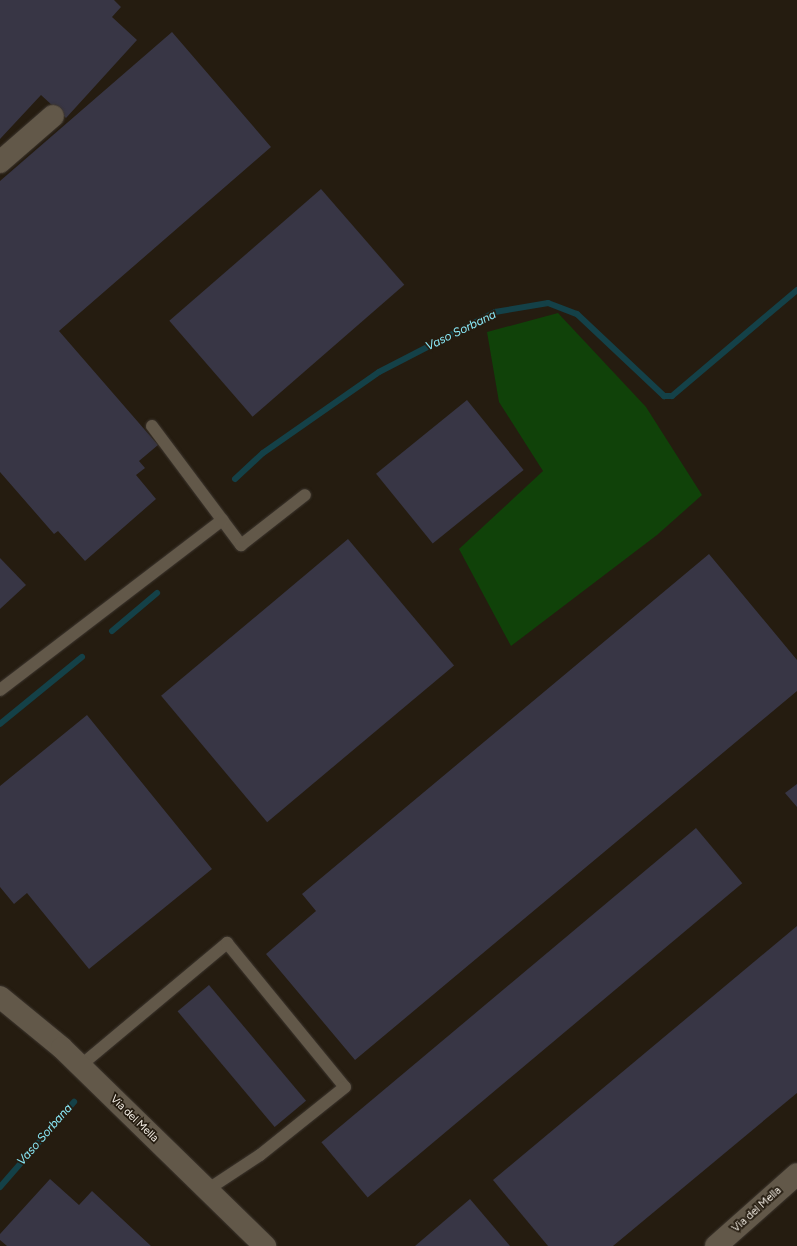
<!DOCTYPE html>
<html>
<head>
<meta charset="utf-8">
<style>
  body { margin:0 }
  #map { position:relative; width:797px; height:1246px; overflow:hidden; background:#251c10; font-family:Figtree,sans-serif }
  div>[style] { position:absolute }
  .green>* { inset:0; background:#104209 }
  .stream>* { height:6px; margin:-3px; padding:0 3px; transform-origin:3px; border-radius:3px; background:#144148 }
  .building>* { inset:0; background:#383645; transform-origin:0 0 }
  .roads { filter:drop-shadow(0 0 1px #3c352e) drop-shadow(0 0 1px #3c352e) }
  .service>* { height:12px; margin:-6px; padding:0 6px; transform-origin:6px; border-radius:6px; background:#625849 }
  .minor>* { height:22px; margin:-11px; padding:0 11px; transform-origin:11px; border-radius:11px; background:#625849 }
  span { translate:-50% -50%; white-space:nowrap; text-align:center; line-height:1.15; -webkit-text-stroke:3.5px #251c10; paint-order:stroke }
  .street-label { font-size:11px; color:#f4eee5 }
  .water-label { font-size:12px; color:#8ae9f8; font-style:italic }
</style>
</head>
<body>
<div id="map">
  <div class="green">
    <div style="clip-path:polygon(558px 313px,646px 407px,702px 495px,657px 535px,511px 646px,459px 549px,543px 471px,499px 402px,487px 332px)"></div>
  </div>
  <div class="stream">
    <div style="left:235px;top:479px;width:38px;rotate:-43deg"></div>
    <div style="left:263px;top:453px;width:141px;rotate:-34.9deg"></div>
    <div style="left:379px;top:372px;width:131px;rotate:-27.3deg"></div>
    <div style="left:495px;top:312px;width:54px;rotate:-9.6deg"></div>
    <div style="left:548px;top:303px;width:31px;rotate:21deg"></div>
    <div style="left:577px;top:314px;width:120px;rotate:43.3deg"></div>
    <div style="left:664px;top:396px;width:8px"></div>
    <div style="left:672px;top:396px;width:164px;rotate:-40.3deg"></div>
    <div style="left:112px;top:631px;width:59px;rotate:-40.2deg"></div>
    <div style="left:0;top:724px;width:106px;rotate:-39.3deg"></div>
    <div style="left:0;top:1187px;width:113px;rotate:-49deg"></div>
  </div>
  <div class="building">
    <div style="clip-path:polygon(0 0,114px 0,121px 7px,112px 17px,137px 40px,66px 118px,41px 95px,0 139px)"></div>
    <div style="clip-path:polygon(172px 32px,271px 147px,59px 331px,158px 445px,139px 461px,145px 468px,136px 475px,156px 499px,85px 561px,58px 531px,54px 534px,0 472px,0 181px)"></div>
    <div style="left:321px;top:189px;width:127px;height:201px;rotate:49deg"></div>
    <div style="left:467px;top:400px;width:90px;height:117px;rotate:51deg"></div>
    <div style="left:348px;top:539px;width:165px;height:244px;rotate:50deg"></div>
    <div style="clip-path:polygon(709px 554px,797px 660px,797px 691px,355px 1060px,266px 954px,316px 911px,302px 894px)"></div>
    <div style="clip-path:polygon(0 558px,26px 585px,0 609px)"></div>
    <div style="clip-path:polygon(87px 715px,212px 869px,89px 969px,27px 893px,14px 904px,0 887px,0 786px)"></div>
    <div style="clip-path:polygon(797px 784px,797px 807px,785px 793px)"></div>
    <div style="left:696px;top:828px;width:72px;height:489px;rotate:50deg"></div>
    <div style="clip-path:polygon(797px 926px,797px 1093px,613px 1246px,548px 1246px,493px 1180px)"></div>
    <div style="left:209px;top:985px;width:151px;height:41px;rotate:50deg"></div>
    <div style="clip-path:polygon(50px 1179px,79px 1205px,92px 1191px,151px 1246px,7px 1246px,0 1240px,0 1234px)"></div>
    <div style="clip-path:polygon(470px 1199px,510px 1246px,415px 1246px)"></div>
  </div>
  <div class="roads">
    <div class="service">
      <div style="left:152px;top:426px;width:149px;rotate:53.2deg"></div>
      <div style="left:241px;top:545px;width:81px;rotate:-38deg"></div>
      <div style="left:0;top:690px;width:280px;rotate:-37.4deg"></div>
      <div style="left:80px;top:1066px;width:192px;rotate:-39.9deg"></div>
      <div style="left:227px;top:943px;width:186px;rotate:50.7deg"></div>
      <div style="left:345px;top:1087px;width:109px;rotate:141.3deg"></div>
      <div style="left:260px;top:1155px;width:64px;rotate:146.6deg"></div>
    </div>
    <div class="minor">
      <div style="left:0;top:162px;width:70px;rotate:-41deg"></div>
      <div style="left:0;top:997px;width:80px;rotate:39.4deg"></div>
      <div style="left:62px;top:1048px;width:284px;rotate:44.3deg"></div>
      <div style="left:716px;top:1246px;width:108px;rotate:-41.6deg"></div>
    </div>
  </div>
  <div class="street-label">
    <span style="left:134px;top:1119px;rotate:44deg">Via del Mella</span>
    <span style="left:757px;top:1210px;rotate:-42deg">Via del Mella</span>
  </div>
  <div class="water-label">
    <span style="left:461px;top:331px;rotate:-26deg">Vaso Sorbana</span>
    <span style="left:45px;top:1135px;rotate:-49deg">Vaso Sorbana</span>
  </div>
</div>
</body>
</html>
